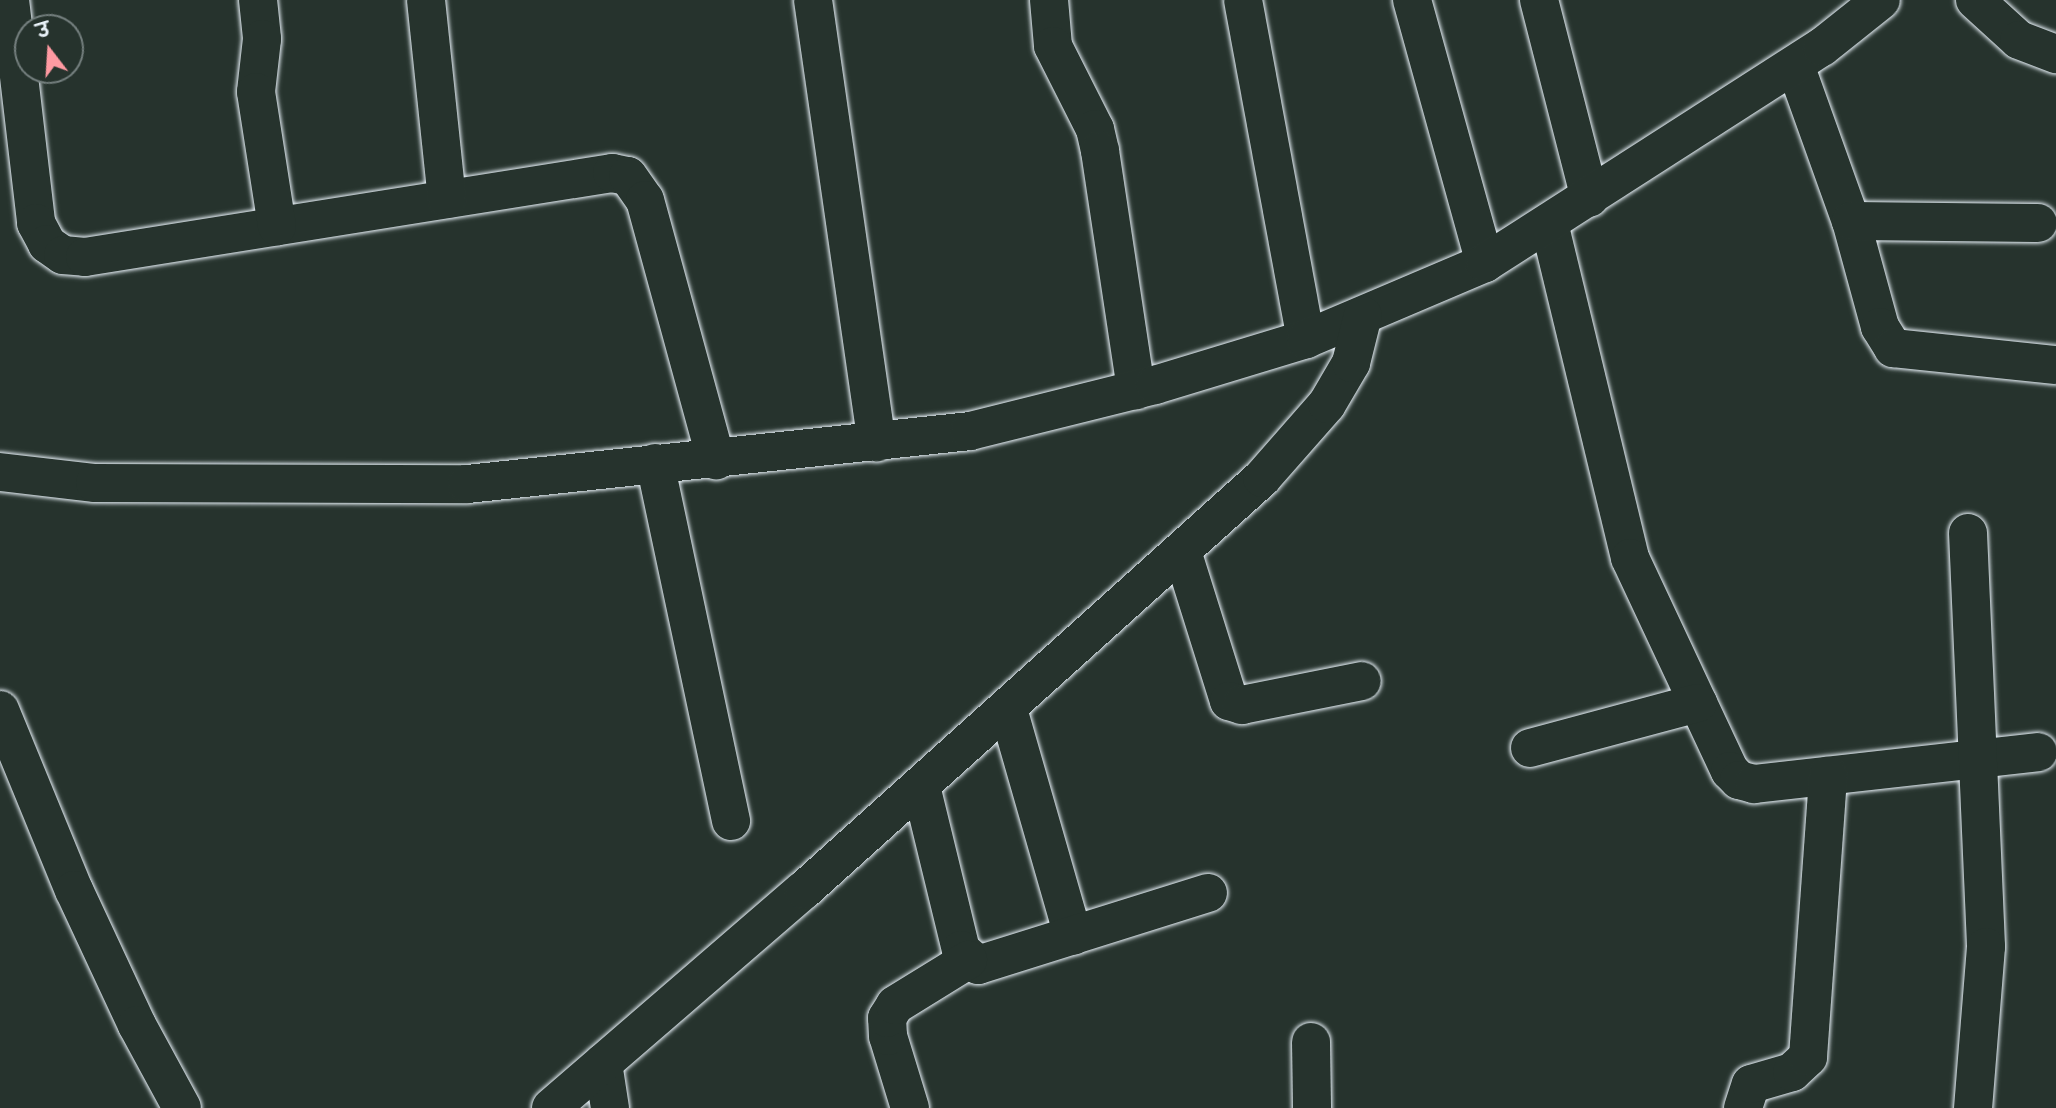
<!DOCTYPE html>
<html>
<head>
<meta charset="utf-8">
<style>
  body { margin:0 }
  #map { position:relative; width:2056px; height:1108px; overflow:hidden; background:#26332d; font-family:"Comic Neue","Playpen Sans Deva",sans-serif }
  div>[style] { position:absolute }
  .roads { filter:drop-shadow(0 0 2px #e8f1f8) drop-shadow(0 0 2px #e8f1f8) }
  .minor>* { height:38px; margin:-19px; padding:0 19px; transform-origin:19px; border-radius:19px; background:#26332d }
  span { translate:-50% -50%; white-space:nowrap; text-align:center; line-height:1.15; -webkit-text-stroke:5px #26332d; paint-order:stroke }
  .north { position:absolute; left:14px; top:14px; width:70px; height:70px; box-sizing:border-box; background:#26332d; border:2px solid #747f7e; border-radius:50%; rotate:343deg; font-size:19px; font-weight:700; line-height:28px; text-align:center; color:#e8f1f8 }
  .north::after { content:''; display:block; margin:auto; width:24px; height:32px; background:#ff9aa2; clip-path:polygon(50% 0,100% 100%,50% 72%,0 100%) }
</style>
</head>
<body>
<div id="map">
  <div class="roads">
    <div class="minor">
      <div style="left:10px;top:0;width:225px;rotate:83.3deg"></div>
      <div style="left:36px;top:223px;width:24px;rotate:62deg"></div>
      <div style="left:47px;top:244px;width:19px;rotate:35deg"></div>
      <div style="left:63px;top:255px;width:22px;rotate:5deg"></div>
      <div style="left:85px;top:257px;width:534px;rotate:-9.06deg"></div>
      <div style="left:612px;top:173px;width:16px;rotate:11deg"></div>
      <div style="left:628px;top:176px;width:29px;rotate:55deg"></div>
      <div style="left:645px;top:200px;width:270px;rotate:74.7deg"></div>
      <div style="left:258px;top:0;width:39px;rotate:84deg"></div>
      <div style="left:262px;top:39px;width:53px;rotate:96.5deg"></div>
      <div style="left:256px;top:92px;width:136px;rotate:81.1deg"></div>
      <div style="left:426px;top:0;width:200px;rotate:84deg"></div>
      <div style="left:813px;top:0;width:447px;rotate:81.8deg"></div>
      <div style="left:1049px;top:0;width:46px;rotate:85deg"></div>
      <div style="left:1053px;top:46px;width:93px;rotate:63.2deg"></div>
      <div style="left:1095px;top:129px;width:23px;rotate:77deg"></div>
      <div style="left:1100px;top:151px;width:242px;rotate:81.4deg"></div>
      <div style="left:1243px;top:0;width:345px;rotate:79.5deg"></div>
      <div style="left:1412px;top:0;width:273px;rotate:74.5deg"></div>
      <div style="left:1539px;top:0;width:204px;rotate:75.6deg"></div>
      <div style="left:1975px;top:0;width:59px;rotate:42.3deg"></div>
      <div style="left:2019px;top:40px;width:40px;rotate:21deg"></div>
      <div style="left:1795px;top:65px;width:166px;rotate:70.3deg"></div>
      <div style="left:1851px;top:221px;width:110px;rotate:74.7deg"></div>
      <div style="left:1880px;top:327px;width:25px;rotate:58deg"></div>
      <div style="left:1893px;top:348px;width:164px;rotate:6deg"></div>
      <div style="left:1851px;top:221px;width:187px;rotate:0.6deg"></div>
      <div style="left:1549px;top:223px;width:345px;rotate:76.4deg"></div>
      <div style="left:1630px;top:558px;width:235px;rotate:64.9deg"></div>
      <div style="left:1730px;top:771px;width:13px;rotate:45deg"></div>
      <div style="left:1739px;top:780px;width:16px;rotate:15deg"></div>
      <div style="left:1754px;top:784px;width:286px;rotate:-6.4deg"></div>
      <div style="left:655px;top:463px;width:366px;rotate:78deg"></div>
      <div style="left:0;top:472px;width:96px;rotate:6.6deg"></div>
      <div style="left:95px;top:483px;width:372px;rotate:0.2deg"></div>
      <div style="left:467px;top:484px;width:506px;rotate:-6.01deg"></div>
      <div style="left:970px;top:431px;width:191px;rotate:-14deg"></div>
      <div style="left:1155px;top:385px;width:158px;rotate:-16.9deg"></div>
      <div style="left:1306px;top:339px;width:194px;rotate:-23deg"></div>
      <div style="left:1485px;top:263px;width:400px;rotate:-32.7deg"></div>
      <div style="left:1822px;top:47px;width:75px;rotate:-38.5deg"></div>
      <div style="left:1968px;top:533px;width:414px;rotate:87.5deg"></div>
      <div style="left:1986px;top:947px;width:162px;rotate:94.6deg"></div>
      <div style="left:1182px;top:551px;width:157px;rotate:72.6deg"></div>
      <div style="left:1229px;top:701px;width:14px;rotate:17deg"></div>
      <div style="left:1242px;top:705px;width:122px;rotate:-11.3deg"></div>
      <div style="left:1008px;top:709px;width:236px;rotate:74deg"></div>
      <div style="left:0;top:710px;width:195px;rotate:67.7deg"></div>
      <div style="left:74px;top:890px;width:149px;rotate:65deg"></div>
      <div style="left:137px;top:1025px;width:94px;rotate:61.5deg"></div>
      <div style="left:1530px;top:748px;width:174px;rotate:-15deg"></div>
      <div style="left:921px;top:786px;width:169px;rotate:76.3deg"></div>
      <div style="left:961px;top:950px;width:23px;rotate:41deg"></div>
      <div style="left:978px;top:965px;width:241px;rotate:-17.4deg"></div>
      <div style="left:1311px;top:1042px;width:66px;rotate:89.1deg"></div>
      <div style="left:603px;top:1063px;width:46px;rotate:81.2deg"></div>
      <div style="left:551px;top:1108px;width:334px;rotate:-40.8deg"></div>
      <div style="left:804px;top:890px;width:616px;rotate:-41.97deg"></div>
      <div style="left:1262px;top:478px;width:98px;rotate:-48.7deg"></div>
      <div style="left:1327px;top:404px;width:48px;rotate:-59.7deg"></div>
      <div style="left:1351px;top:363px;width:49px;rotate:-76deg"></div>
      <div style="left:910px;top:1108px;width:75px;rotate:-107deg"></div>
      <div style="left:888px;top:1036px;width:18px;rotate:-93deg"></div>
      <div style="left:887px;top:1018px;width:15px;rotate:-58deg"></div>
      <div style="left:895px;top:1005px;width:86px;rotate:-31.7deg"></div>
      <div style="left:1743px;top:1108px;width:25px;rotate:-72deg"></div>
      <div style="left:1751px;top:1084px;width:43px;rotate:-16.3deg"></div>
      <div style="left:1792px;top:1072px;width:22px;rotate:-43deg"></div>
      <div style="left:1808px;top:1057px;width:282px;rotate:-85.9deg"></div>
    </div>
  </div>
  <div class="north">उ</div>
</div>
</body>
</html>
